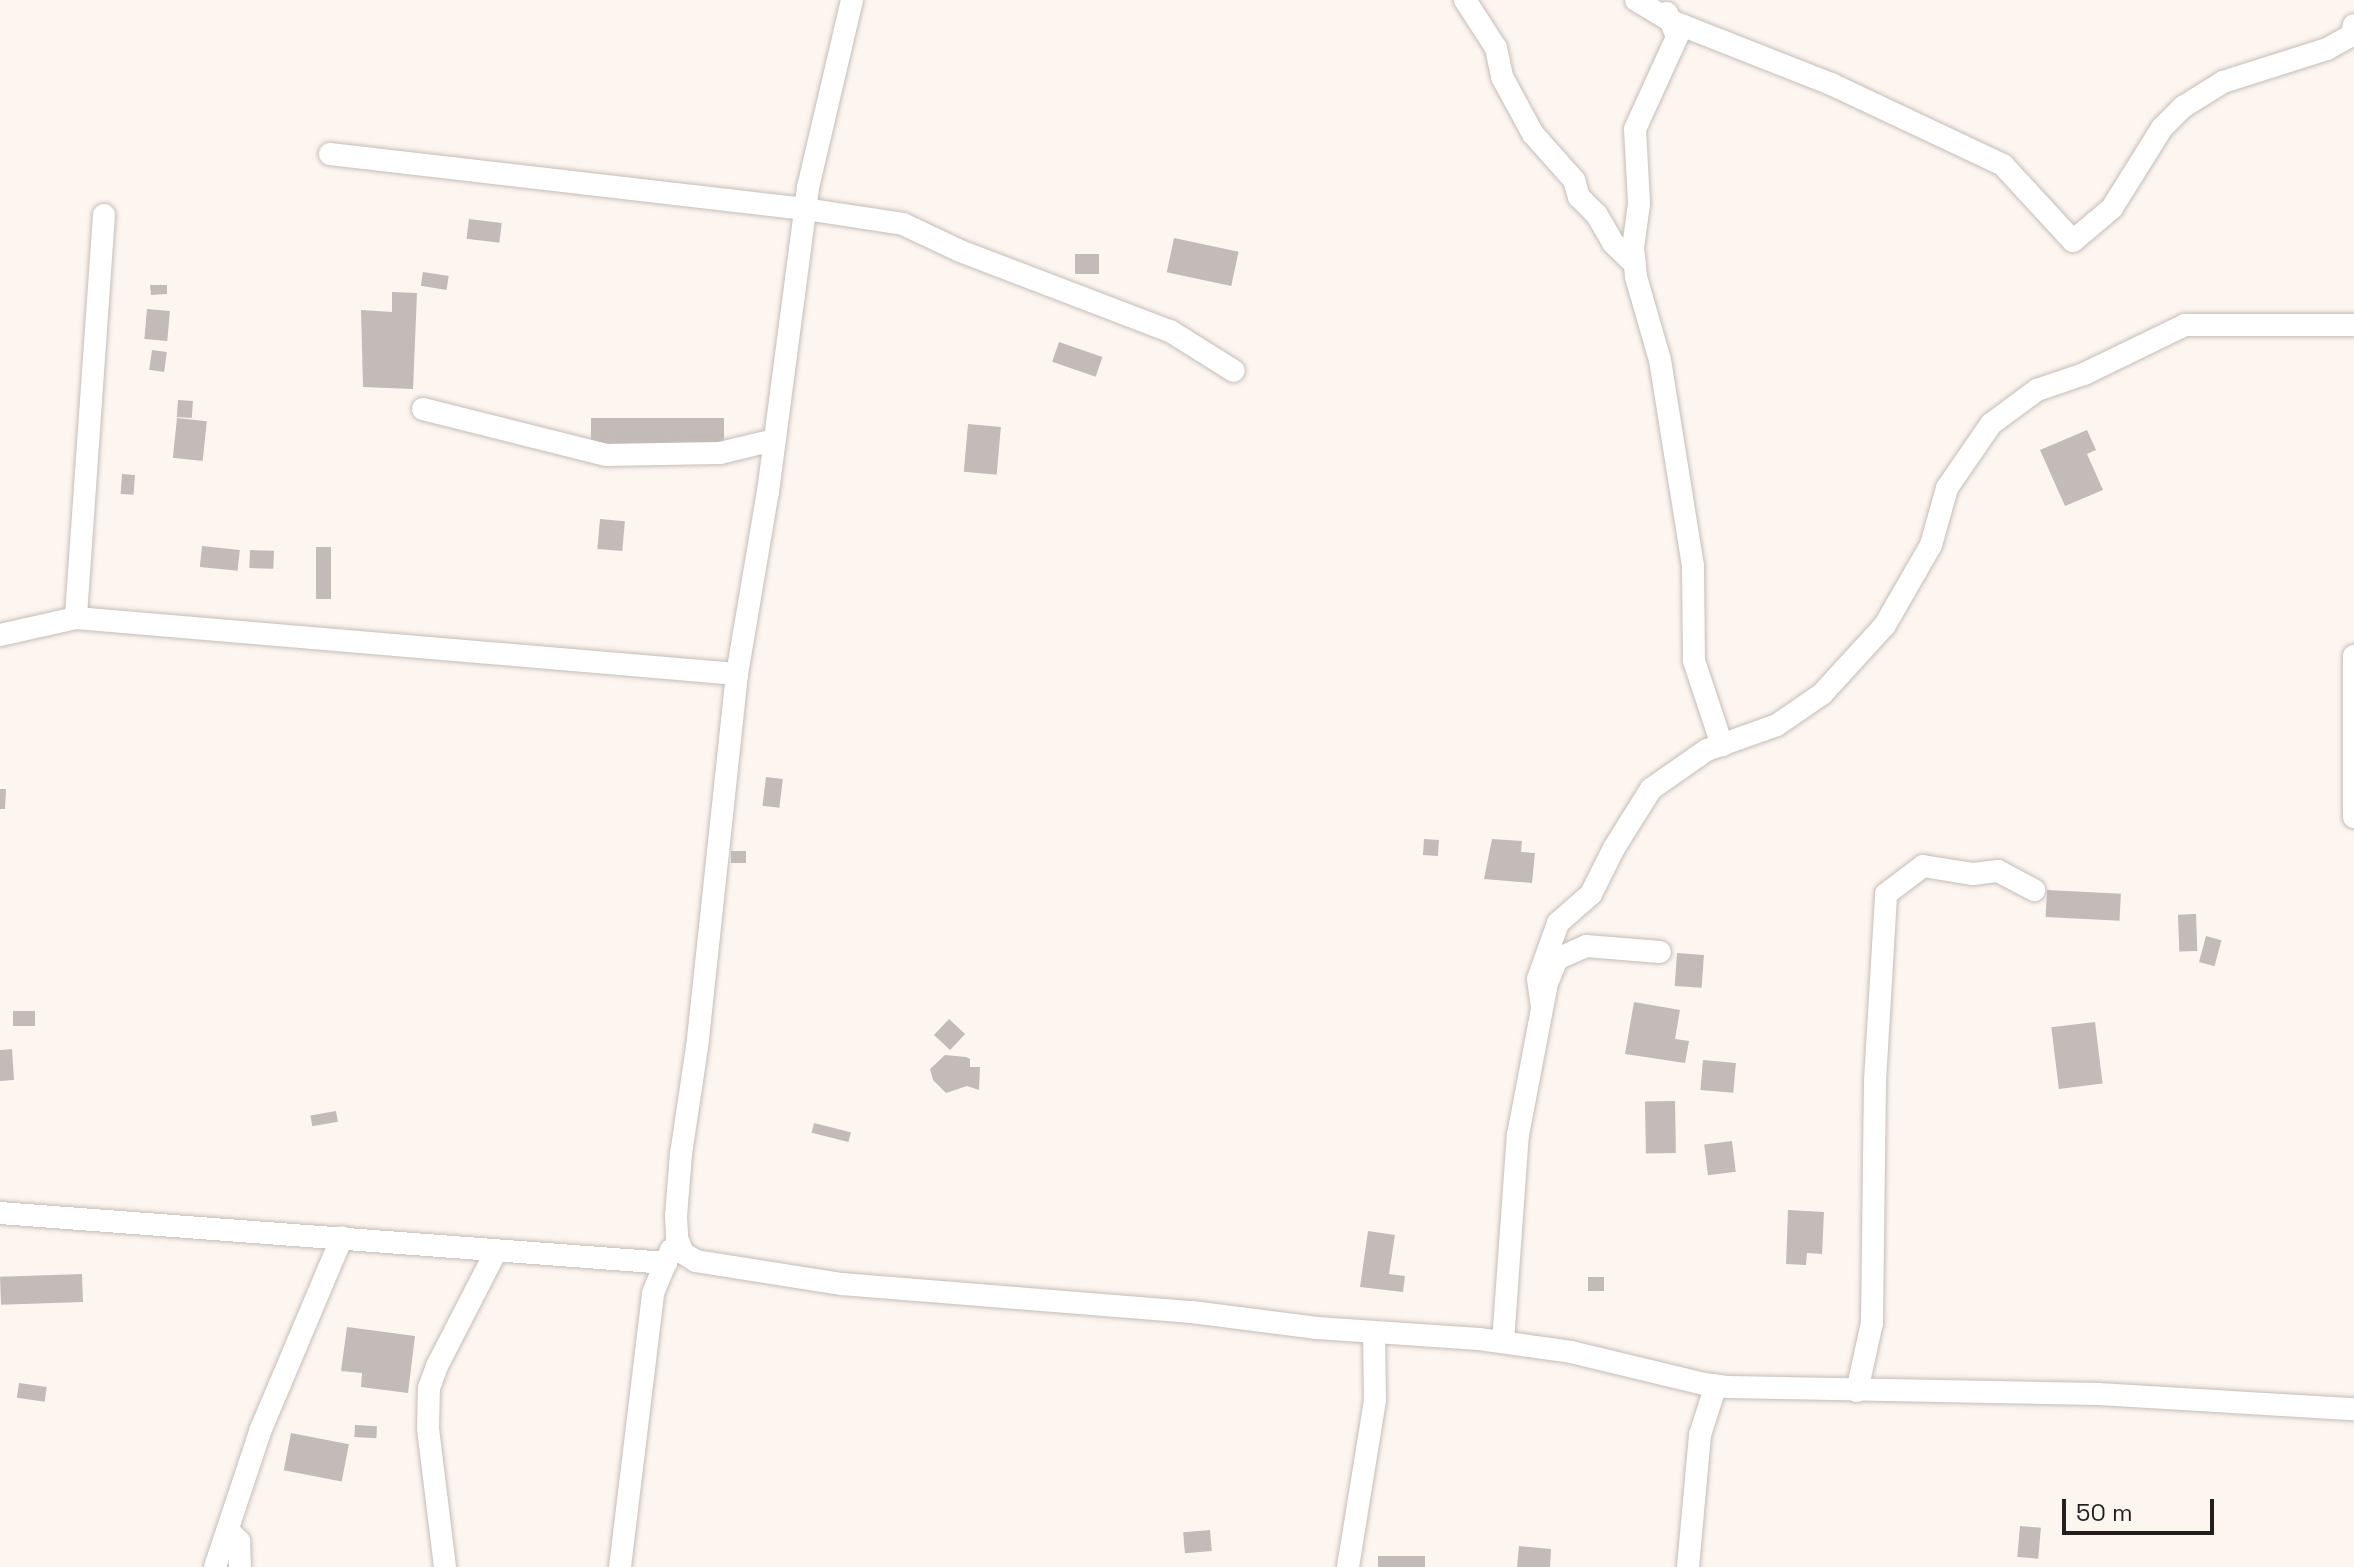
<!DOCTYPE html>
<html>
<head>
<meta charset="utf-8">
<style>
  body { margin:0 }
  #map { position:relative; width:2354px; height:1567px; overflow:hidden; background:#fdf5f0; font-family:"Space Grotesk",sans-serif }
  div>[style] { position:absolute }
  .building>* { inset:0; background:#c3bbb8; transform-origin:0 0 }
  .roads { filter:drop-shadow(0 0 2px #c4bdb8) drop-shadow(0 0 2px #c4bdb8) }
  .street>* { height:22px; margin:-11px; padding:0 11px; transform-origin:11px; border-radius:11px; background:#fff }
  span { translate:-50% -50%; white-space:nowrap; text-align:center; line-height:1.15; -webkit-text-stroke:6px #fdf5f0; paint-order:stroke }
  .scale { position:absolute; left:2062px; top:1499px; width:152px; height:36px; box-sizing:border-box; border:4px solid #221f1e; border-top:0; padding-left:10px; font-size:24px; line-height:28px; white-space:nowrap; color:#221f1e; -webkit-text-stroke:6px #fdf5f0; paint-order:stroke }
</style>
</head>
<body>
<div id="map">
  <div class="building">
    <div style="left:469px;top:219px;width:33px;height:20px;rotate:7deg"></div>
    <div style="left:1174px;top:238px;width:66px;height:35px;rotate:12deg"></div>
    <div style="left:1075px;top:254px;width:24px;height:20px"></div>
    <div style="left:423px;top:272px;width:26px;height:14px;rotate:9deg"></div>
    <div style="clip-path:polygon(150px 285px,167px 285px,167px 294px,151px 295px)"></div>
    <div style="clip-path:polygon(392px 292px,417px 293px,413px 389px,363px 387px,361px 310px,392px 312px)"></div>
    <div style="left:147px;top:309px;width:23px;height:30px;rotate:5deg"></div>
    <div style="left:1059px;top:342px;width:46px;height:21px;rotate:19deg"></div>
    <div style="left:152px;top:350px;width:15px;height:20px;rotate:8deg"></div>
    <div style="left:178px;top:400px;width:15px;height:17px;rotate:4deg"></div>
    <div style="left:177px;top:418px;width:30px;height:40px;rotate:6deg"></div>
    <div style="left:591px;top:418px;width:133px;height:27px"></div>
    <div style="left:968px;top:424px;width:33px;height:48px;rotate:5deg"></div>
    <div style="clip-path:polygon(2087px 430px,2096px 450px,2087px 454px,2103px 490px,2065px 506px,2040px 450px)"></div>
    <div style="left:122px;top:474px;width:13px;height:20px;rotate:4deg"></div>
    <div style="left:600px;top:519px;width:25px;height:30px;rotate:5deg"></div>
    <div style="left:202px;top:546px;width:38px;height:21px;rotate:6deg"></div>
    <div style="left:316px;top:547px;width:15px;height:52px"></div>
    <div style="left:250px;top:550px;width:24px;height:18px;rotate:2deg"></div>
    <div style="left:766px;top:777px;width:17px;height:29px;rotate:7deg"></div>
    <div style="clip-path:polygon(0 789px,6px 789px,5px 809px,0 809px)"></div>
    <div style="left:1424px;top:839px;width:15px;height:16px;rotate:4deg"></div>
    <div style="clip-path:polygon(1492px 839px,1522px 841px,1521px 852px,1535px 853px,1532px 883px,1484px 879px)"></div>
    <div style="left:731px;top:851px;width:15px;height:12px"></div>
    <div style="left:2047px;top:890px;width:74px;height:27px;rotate:3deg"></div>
    <div style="left:2196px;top:914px;width:37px;height:18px;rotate:88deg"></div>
    <div style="left:2206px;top:936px;width:16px;height:27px;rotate:15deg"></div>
    <div style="left:1677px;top:953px;width:27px;height:33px;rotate:4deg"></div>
    <div style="clip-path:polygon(1634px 1002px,1680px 1010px,1675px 1039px,1689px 1041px,1685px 1063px,1625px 1054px)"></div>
    <div style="left:35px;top:1011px;width:15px;height:22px;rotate:90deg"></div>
    <div style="left:949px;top:1019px;width:22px;height:22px;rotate:43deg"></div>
    <div style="left:2095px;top:1022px;width:62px;height:44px;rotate:83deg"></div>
    <div style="clip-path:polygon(12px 1049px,14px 1080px,0 1081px,0 1050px)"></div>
    <div style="clip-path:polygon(945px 1055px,966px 1057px,970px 1059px,970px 1067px,980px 1067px,979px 1090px,967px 1086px,946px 1093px,933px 1080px,930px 1069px)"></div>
    <div style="left:1703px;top:1060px;width:33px;height:30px;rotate:5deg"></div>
    <div style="left:1675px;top:1101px;width:52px;height:30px;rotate:89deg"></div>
    <div style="left:336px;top:1111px;width:11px;height:26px;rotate:80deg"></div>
    <div style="left:814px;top:1123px;width:38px;height:10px;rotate:14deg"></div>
    <div style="left:1732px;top:1141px;width:31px;height:28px;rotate:83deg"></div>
    <div style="clip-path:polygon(1788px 1210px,1824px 1212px,1822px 1254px,1807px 1253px,1806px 1265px,1786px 1264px)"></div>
    <div style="clip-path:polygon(1368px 1231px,1395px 1235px,1389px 1274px,1405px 1276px,1403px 1292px,1360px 1287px)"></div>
    <div style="left:82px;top:1274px;width:28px;height:82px;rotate:88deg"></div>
    <div style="left:1588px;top:1277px;width:16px;height:14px"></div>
    <div style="clip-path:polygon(347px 1327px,415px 1336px,408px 1393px,361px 1387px,362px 1373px,341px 1371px)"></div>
    <div style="left:19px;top:1383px;width:28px;height:15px;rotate:8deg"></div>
    <div style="left:355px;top:1425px;width:22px;height:12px;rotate:3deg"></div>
    <div style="left:291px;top:1433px;width:59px;height:38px;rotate:11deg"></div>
    <div style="left:2020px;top:1526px;width:21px;height:31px;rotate:5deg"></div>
    <div style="left:1210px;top:1530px;width:21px;height:27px;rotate:85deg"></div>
    <div style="clip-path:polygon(1519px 1546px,1551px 1549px,1550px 1567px,1517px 1567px)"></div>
    <div style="left:1425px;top:1556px;width:11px;height:47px;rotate:90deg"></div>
  </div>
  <div class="roads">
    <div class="street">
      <div style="left:852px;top:0;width:193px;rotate:103.2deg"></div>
      <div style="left:808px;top:188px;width:306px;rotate:97.5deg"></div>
      <div style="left:768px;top:491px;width:186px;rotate:99.6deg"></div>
      <div style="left:737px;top:674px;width:375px;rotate:96.1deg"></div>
      <div style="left:697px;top:1047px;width:108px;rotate:98.5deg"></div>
      <div style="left:681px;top:1154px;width:62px;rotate:94.6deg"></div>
      <div style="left:676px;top:1216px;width:22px;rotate:87deg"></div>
      <div style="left:677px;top:1238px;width:16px;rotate:68deg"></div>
      <div style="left:683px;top:1253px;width:15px;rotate:32deg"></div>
      <div style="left:696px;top:1261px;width:148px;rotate:9deg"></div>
      <div style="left:842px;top:1284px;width:351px;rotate:4.6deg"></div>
      <div style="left:1192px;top:1312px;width:126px;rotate:7.3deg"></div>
      <div style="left:1317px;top:1328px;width:162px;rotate:3.9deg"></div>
      <div style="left:1479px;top:1339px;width:93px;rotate:8deg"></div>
      <div style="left:1571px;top:1352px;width:137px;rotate:13.5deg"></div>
      <div style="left:1704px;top:1384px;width:25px;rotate:7deg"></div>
      <div style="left:1729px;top:1387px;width:369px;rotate:1.1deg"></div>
      <div style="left:2098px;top:1394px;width:256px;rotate:3.4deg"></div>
      <div style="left:1465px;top:0;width:57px;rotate:57.1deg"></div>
      <div style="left:1496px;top:48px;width:30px;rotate:78deg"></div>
      <div style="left:1502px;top:77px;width:65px;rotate:61.5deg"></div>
      <div style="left:1533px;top:134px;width:62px;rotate:48.3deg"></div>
      <div style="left:1574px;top:180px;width:18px;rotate:74deg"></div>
      <div style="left:1579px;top:197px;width:25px;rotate:45deg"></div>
      <div style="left:1597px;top:215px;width:32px;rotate:60deg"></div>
      <div style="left:1613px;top:243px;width:30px;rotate:44deg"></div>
      <div style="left:1636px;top:0;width:41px;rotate:31deg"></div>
      <div style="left:1671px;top:21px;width:172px;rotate:21.5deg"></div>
      <div style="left:1831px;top:84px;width:190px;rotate:25.2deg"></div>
      <div style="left:2003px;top:165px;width:103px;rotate:47.4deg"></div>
      <div style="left:2073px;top:241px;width:51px;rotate:-40.2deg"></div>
      <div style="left:2112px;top:208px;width:94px;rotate:-58deg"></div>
      <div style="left:2162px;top:128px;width:30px;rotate:-45deg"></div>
      <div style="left:2183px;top:107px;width:47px;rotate:-32deg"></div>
      <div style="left:2223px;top:82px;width:109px;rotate:-17.6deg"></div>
      <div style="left:2327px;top:49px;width:29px;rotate:-29deg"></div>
      <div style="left:2352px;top:35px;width:10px;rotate:-79deg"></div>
      <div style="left:1667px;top:13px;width:26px;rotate:67deg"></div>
      <div style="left:1677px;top:37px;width:101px;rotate:114.5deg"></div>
      <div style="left:1635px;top:129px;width:75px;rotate:86.9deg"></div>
      <div style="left:1639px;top:204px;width:44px;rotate:97.8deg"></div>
      <div style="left:1633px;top:248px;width:29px;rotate:84deg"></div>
      <div style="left:1636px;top:277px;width:86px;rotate:73.9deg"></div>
      <div style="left:1660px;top:360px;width:209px;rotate:80.9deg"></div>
      <div style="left:1693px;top:566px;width:95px;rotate:89.4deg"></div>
      <div style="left:1694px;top:661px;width:89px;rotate:71.6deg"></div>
      <div style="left:330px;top:154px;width:478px;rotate:6.6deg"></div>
      <div style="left:805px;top:209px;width:99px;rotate:8.7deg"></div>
      <div style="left:903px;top:224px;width:63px;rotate:25.3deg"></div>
      <div style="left:960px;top:251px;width:225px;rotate:20.9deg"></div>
      <div style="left:1170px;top:331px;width:75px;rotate:32deg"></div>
      <div style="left:104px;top:215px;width:404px;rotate:94deg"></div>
      <div style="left:76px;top:618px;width:663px;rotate:4.84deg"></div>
      <div style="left:423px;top:409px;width:189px;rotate:14.1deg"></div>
      <div style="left:606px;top:455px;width:114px;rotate:-1deg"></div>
      <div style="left:720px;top:453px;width:56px;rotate:-13.5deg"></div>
      <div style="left:0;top:635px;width:78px;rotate:-12.6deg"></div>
      <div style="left:2354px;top:656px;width:161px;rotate:90deg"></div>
      <div style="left:1542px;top:1007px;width:28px;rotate:-98deg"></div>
      <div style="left:1538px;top:979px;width:59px;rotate:-70.3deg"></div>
      <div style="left:1558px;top:923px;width:44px;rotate:-41.3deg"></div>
      <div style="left:1591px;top:894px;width:51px;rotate:-63.4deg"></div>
      <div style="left:1614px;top:848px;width:70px;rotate:-57.9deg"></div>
      <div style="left:1651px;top:789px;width:68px;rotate:-34.9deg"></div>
      <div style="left:1707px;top:750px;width:74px;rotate:-19.7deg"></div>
      <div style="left:1777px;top:725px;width:55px;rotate:-34.6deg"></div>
      <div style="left:1822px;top:694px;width:93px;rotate:-47.6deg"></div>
      <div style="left:1885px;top:625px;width:92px;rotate:-60.1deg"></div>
      <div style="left:1931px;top:545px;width:59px;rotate:-74.3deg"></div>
      <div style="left:1947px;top:488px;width:78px;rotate:-55.5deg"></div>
      <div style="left:1991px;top:424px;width:57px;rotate:-36.5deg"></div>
      <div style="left:2037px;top:390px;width:50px;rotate:-18.8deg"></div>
      <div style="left:2084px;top:374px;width:112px;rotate:-25.9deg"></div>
      <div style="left:2185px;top:325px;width:169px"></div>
      <div style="left:0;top:1213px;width:668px;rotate:4.29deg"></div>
      <div style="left:1503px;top:1342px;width:208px;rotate:-85.9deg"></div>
      <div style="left:1518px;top:1135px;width:155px;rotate:-79.2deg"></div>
      <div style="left:1547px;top:983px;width:26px;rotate:-67deg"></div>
      <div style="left:1557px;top:959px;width:32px;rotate:-24deg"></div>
      <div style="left:1586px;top:946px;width:74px;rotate:4.6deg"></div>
      <div style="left:1857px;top:1391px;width:70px;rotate:-77.6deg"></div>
      <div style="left:1872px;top:1323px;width:242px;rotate:-89.3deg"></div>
      <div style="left:1875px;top:1081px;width:187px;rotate:-86.6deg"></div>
      <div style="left:1886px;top:894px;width:46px;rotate:-37.1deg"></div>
      <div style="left:1923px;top:866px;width:51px;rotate:9.1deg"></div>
      <div style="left:1973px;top:874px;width:25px;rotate:-7deg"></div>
      <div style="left:1998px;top:871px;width:41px;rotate:27.8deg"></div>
      <div style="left:228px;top:1530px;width:16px;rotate:45deg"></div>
      <div style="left:239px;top:1541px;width:26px;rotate:88deg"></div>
      <div style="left:215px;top:1567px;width:145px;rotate:-71.6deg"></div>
      <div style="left:261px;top:1429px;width:208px;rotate:-67.1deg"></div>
      <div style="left:445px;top:1567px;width:140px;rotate:-97deg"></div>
      <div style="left:428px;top:1428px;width:40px;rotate:-88.6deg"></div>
      <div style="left:429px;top:1388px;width:23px;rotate:-70deg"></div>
      <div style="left:437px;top:1366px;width:129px;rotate:-62.8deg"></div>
      <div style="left:620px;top:1567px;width:276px;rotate:-83.1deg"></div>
      <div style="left:653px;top:1293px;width:47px;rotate:-67.3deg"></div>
      <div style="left:1348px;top:1567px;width:169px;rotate:-80.8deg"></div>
      <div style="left:1375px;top:1400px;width:68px;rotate:-90.8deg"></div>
      <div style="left:1688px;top:1567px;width:133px;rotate:-84.8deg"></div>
      <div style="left:1700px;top:1435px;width:52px;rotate:-72.3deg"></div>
    </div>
  </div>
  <div class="scale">50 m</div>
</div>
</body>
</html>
